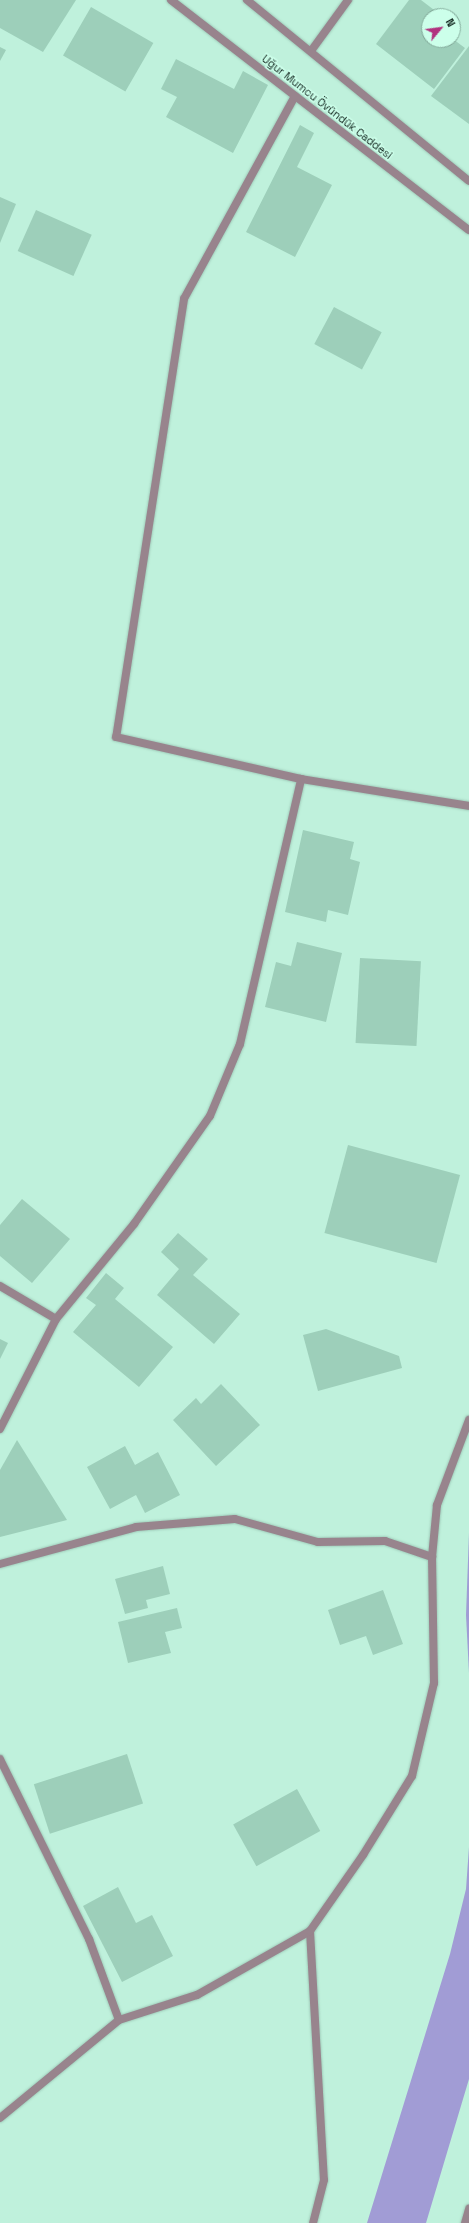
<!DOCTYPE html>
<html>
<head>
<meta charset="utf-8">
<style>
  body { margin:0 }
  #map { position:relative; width:469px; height:2223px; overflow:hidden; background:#bff1dc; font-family:"Space Grotesk",sans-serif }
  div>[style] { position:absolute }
  .water>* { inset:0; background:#a19cd5 }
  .building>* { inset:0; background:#9dcfba; transform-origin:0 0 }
  .roads { filter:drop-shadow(0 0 1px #a0ccba) drop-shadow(0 0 1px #a0ccba) }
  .minor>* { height:8px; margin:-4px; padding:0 4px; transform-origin:4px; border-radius:4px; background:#98848d }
  .tertiary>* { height:8px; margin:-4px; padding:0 4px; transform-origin:4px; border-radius:4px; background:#98848d }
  span { translate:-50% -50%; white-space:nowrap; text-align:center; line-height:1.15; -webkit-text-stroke:3px #ccffea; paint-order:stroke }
  .street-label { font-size:11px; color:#11251d }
  .north { position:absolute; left:421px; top:8px; width:40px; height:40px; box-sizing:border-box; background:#ccffea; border:1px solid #81a898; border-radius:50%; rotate:61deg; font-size:11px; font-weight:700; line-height:16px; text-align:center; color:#11251d }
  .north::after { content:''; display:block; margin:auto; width:14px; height:18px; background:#b1327f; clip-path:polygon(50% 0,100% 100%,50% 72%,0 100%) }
</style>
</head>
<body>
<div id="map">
  <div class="water">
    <div style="clip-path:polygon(469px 1533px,469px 1673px,466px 1615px)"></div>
    <div style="clip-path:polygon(469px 1847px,469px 2079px,426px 2223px,367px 2223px,450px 1954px,466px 1889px)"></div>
  </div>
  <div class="building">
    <div style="clip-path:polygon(0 0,76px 0,43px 52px,0 28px)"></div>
    <div style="clip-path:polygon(409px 0,421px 0,442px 16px,429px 16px,429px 40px,453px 39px,465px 48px,434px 89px,376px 44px)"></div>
    <div style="left:91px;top:7px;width:72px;height:56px;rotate:30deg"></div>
    <div style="clip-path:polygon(469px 46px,469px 124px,431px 96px)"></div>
    <div style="clip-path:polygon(0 47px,6px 50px,0 61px)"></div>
    <div style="clip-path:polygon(176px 59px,234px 89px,243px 71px,268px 85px,233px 153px,166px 117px,177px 97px,161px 89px)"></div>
    <div style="clip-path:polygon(300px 125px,314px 133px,297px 167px,332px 185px,295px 257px,246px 232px)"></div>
    <div style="clip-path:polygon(0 197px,16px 204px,0 243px)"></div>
    <div style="left:36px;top:210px;width:61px;height:45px;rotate:24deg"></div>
    <div style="left:334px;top:307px;width:54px;height:42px;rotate:28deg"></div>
    <div style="clip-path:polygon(303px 830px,354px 842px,350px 859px,360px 862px,348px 915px,328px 910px,326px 922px,285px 912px)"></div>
    <div style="clip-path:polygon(297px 942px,342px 953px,326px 1022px,265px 1007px,276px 962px,291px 966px)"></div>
    <div style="left:360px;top:958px;width:61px;height:85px;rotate:3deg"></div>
    <div style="left:348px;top:1145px;width:116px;height:91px;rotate:15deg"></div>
    <div style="clip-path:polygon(22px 1199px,70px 1239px,32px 1283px,0 1256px,0 1225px)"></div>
    <div style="clip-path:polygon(178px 1233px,208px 1259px,193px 1275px,240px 1314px,214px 1344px,157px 1295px,179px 1269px,161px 1252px)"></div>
    <div style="clip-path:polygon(106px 1273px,124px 1288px,115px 1299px,173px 1347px,139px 1387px,73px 1332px,96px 1305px,86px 1298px)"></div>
    <div style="clip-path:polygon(326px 1329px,399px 1356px,402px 1368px,318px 1391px,303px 1335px)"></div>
    <div style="clip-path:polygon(0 1339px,8px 1343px,0 1359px)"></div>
    <div style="clip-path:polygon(221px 1384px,260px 1425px,216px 1466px,173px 1420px,196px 1398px,201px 1404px)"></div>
    <div style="clip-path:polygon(17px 1440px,67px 1520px,0 1537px,0 1470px)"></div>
    <div style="clip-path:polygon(125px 1446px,135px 1465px,158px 1452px,180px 1495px,145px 1513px,136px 1495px,110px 1509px,87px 1467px)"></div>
    <div style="clip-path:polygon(163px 1566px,170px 1594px,146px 1600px,148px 1608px,125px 1614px,115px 1579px)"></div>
    <div style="clip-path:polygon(383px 1590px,403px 1644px,373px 1655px,366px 1636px,340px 1645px,328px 1610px)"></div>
    <div style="clip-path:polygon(177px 1608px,182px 1628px,165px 1632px,171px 1653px,128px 1663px,118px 1622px)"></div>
    <div style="left:127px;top:1754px;width:52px;height:98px;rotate:72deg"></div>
    <div style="left:297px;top:1789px;width:48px;height:73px;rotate:61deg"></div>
    <div style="clip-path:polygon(118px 1887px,136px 1923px,152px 1915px,173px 1956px,122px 1982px,83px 1906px)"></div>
  </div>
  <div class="roads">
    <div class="minor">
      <div style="left:311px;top:51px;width:63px;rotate:-54deg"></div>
      <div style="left:295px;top:96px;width:231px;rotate:118.7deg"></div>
      <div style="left:184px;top:299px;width:443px;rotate:98.8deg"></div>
      <div style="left:116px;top:737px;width:190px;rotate:12.8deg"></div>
      <div style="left:301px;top:779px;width:170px;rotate:9.1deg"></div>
      <div style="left:0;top:1286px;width:65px;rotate:30.5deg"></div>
      <div style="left:0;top:1429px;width:123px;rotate:-63deg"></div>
      <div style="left:56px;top:1319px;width:123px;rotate:-50.6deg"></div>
      <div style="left:134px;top:1224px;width:132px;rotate:-54.9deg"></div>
      <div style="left:210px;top:1116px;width:78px;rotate:-67.4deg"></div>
      <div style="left:240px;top:1044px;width:272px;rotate:-77deg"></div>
      <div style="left:0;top:1564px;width:141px;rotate:-15.2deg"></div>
      <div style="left:136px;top:1527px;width:99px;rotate:-4.6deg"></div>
      <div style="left:235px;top:1519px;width:86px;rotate:15.5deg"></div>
      <div style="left:318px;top:1542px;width:67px;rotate:-0.9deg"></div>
      <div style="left:385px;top:1541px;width:50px;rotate:18.8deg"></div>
      <div style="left:0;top:1759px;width:201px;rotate:63.7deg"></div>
      <div style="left:89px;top:1939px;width:86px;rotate:69.7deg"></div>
      <div style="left:310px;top:1931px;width:249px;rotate:86.8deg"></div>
      <div style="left:324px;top:2180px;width:44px;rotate:104.3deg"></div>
      <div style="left:0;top:2118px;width:154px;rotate:-39.5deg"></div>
      <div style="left:119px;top:2020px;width:82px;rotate:-17.8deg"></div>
      <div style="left:197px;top:1995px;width:130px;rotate:-29.5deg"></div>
      <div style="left:310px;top:1931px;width:93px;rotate:-55.1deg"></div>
      <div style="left:363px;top:1855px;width:93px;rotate:-58.2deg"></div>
      <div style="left:412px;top:1776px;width:96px;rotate:-76.7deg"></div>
      <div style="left:434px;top:1683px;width:126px;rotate:-90.9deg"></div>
      <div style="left:432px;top:1557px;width:52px;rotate:-84.5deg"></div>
      <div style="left:437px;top:1505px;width:91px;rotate:-69.4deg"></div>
      <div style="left:465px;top:2223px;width:15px;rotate:-74deg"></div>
    </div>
    <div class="tertiary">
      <div style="left:171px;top:0;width:376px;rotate:37.7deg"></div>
      <div style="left:247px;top:0;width:286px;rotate:39.2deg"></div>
    </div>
  </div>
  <div class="street-label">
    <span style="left:327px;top:107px;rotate:38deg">Uğur Mumcu Övündük Caddesi</span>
  </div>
  <div class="north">N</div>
</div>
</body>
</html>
